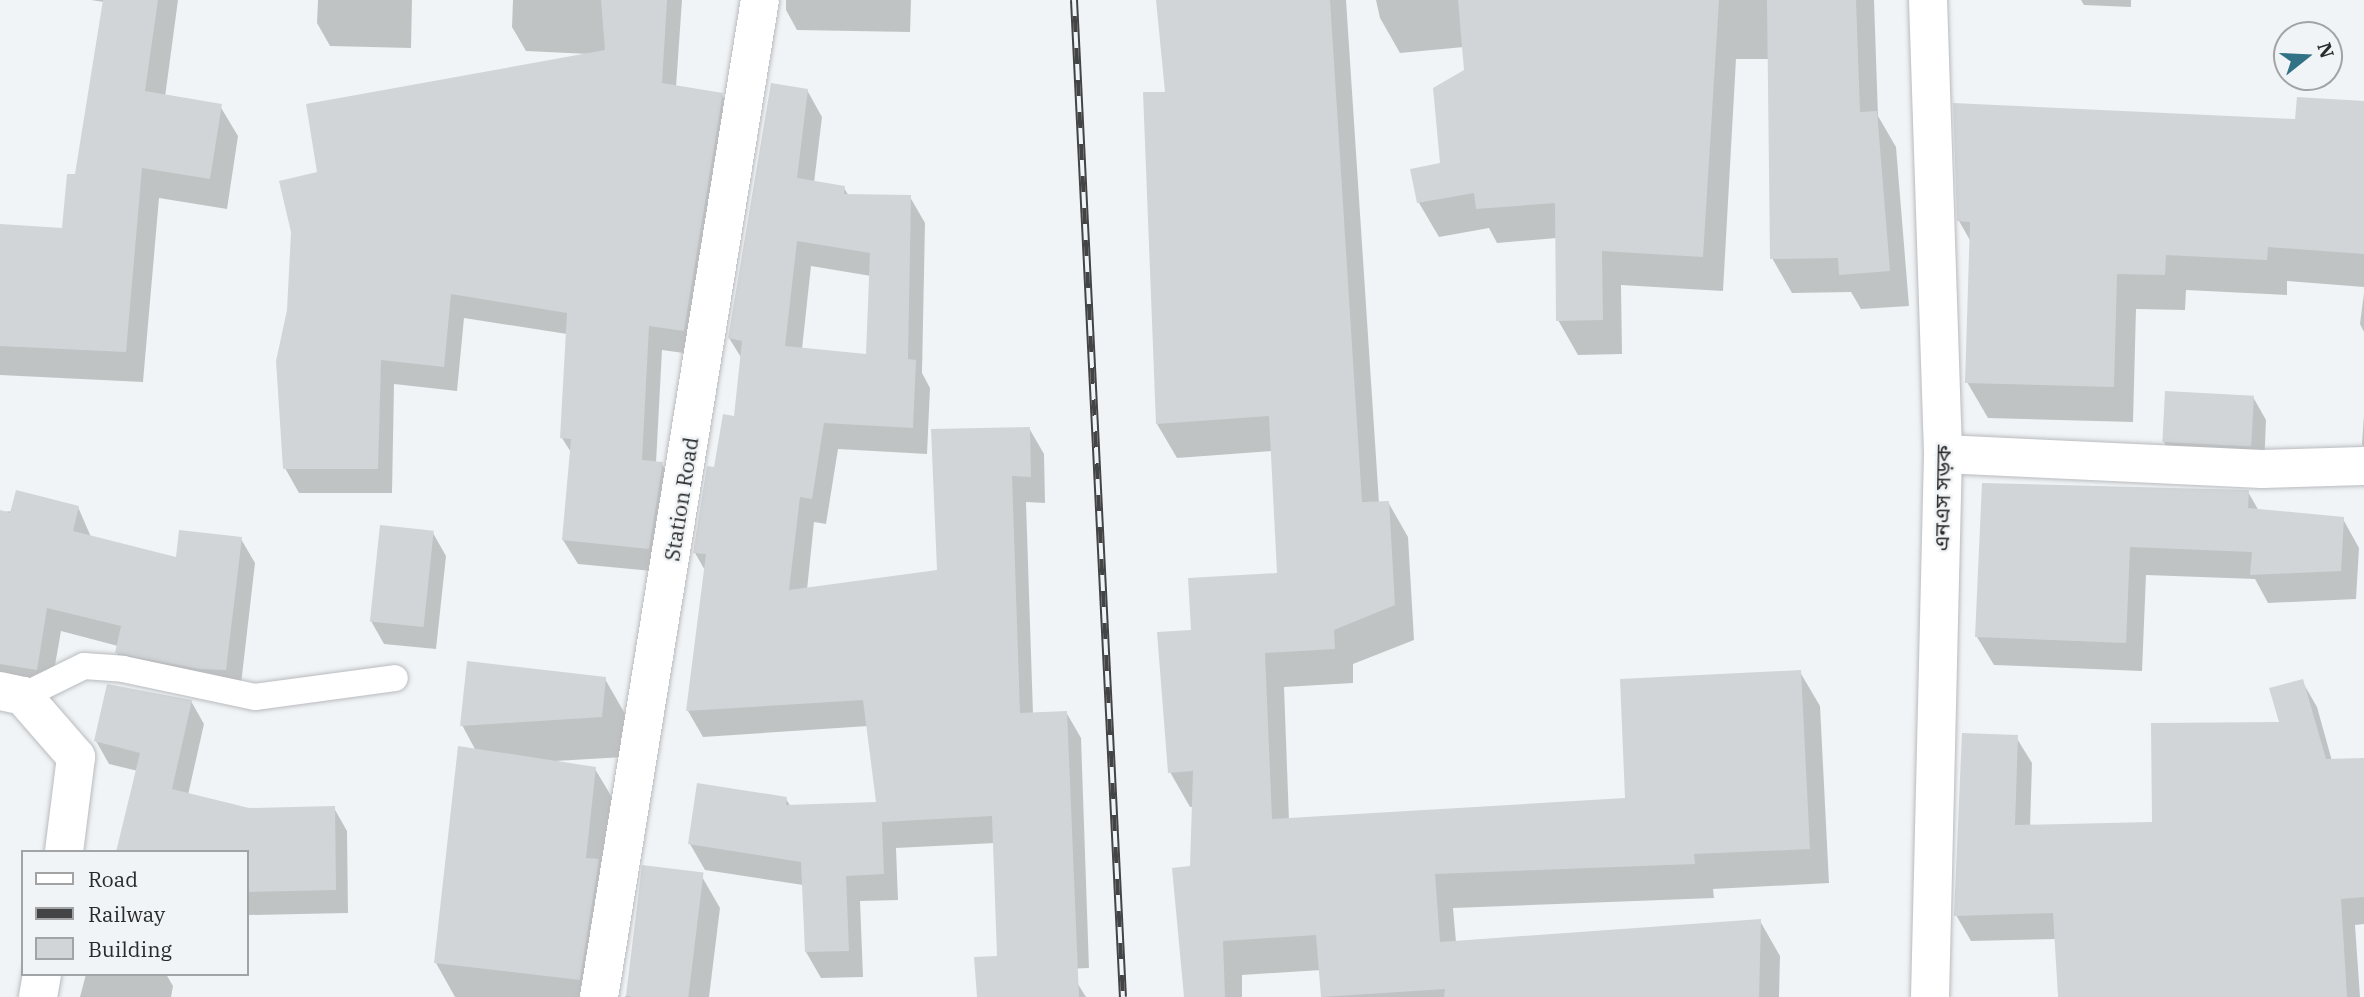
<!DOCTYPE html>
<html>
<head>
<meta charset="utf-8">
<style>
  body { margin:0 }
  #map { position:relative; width:2364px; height:997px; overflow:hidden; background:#f1f4f6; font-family:"IBM Plex Serif","Noto Sans Bengali",serif }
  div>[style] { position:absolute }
  .shadow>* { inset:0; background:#0003 }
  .building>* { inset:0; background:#d2d5d8; transform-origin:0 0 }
  .roads { filter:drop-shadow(0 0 2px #b9bbbe) drop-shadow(0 0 2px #b9bbbe) }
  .service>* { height:26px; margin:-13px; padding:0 13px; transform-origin:13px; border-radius:13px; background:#fff }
  .minor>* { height:38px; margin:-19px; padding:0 19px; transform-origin:19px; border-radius:19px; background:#fff }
  .secondary>* { height:38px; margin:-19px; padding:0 19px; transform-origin:19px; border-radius:19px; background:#fff }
  .rail>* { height:8px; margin-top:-4px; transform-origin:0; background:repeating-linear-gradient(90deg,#f1f4f6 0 16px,#434445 0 32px); box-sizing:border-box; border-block:2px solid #434445 }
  span { translate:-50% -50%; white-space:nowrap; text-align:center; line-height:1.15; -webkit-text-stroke:5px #f1f4f6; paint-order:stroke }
  .street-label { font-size:21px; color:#292a2b }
  .legend { position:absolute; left:21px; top:850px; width:228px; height:126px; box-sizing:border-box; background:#f1f4f6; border:2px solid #a1a3a5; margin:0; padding:9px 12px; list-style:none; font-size:21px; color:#292a2b }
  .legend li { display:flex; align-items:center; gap:14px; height:35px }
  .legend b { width:35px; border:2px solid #a1a3a5 }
  .north { position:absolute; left:2273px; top:21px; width:70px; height:70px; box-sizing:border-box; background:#f1f4f6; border:2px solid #a1a3a5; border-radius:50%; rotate:72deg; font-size:19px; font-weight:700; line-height:28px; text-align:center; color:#292a2b }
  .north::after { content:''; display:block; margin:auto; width:24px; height:32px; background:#327286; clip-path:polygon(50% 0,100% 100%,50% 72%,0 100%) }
</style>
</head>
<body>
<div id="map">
  <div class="shadow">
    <div style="clip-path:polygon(91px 0,178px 0,165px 97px,220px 106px,238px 136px,227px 209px,159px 198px,143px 382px,0 375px,0 226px,64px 230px,77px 176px,104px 2px)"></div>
    <div style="clip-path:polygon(318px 0,412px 0,411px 48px,330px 46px,317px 23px)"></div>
    <div style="clip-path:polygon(513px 0,682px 0,676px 87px,722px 95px,736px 119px,698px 355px,662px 350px,656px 463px,662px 464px,676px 488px,663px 572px,578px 564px,563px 540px,572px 454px,562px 438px,567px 334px,464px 318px,457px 391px,394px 384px,392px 493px,299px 493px,285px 468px,319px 173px,589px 54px,526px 51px,512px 27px)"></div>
    <div style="clip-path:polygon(786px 0,911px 0,910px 32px,797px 30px,786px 10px)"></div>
    <div style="clip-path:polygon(1157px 0,1346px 0,1379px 503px,1388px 502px,1408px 537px,1414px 640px,1353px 664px,1353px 683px,1284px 687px,1289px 820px,1627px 799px,1800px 672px,1820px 706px,1829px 883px,1713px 889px,1714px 898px,1453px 908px,1456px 942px,1760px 921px,1780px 956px,1779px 997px,1323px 997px,1321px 970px,1242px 975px,1242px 997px,1187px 997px,1194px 807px,1190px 807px,1170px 772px,1193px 631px,1279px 575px,1272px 451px,1177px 458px,1157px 424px,1167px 94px)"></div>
    <div style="clip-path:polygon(1376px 0,1874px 0,1878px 116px,1896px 147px,1909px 306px,1861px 309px,1851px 292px,1792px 293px,1772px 258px,1770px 59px,1736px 59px,1723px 291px,1621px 285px,1622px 354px,1578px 355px,1558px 320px,1557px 238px,1497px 243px,1489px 228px,1439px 237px,1419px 203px,1412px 171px,1442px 164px,1466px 71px,1464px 47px,1400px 53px,1380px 18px)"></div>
    <div style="clip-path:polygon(2081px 0,2131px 0,2131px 7px,2084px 5px)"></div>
    <div style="clip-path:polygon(evenodd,772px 85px,807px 90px,822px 117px,814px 183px,844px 188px,849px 196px,910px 197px,925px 223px,922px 373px,930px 388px,927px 454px,838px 449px,826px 524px,814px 522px,807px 590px,939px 571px,1029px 428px,1044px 454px,1045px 503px,1026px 502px,1033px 714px,1066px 712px,1081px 738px,1089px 968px,1014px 971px,995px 843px,896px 848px,898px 900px,860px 901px,863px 977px,821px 978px,806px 952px,803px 885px,705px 870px,690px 844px,786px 799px,791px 807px,878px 804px,868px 726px,703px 737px,688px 711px,706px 572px,695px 553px,715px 469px,735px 418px,742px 359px,729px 338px,772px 85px,811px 266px,871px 276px,868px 356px,802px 349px,811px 266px)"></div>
    <div style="clip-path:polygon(2364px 105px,2364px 287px,2287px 281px,2287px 295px,2186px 290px,2185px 310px,2136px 309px,2133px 422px,1988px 418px,1967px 382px,1971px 242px,1959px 221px)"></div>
    <div style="clip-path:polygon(2364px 293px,2364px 332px,2360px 324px)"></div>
    <div style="clip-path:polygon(2253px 397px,2266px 420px,2264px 469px,2177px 465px,2164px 442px)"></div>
    <div style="clip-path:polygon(2364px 415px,2364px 448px,2362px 444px)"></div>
    <div style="clip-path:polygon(1983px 485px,2248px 492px,2259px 511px,2343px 519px,2359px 548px,2356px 599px,2268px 603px,2255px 579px,2146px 575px,2142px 671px,1994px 665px,1977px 637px)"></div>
    <div style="clip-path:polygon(78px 507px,91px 537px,177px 559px,241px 539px,255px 563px,240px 693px,131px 677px,116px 652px,118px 646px,61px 631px,50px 694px,0 685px,0 512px)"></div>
    <div style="clip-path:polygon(433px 533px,446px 556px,436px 649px,384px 644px,371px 621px)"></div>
    <div style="clip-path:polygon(605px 679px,628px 719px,624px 757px,555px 761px,595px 769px,619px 809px,606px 997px,455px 997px,436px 963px,476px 751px,462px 725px)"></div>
    <div style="clip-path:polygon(2302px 681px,2317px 707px,2332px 761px,2364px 759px,2364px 924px,2355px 925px,2360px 997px,2060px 997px,2057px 939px,1971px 941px,1956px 915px,2016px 737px,2032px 763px,2030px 827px,2154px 824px,2281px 723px)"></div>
    <div style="clip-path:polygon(191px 701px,204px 724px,188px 795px,249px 810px,334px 808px,347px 831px,348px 913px,249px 915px,247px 852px,138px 771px,109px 764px,96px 741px)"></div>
    <div style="clip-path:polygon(701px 875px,720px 908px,709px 997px,625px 997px)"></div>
    <div style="clip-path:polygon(86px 974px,166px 974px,173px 986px,171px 997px,80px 997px)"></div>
    <div style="clip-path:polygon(1076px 981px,1086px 997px,986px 997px)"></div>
  </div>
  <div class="building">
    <div style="clip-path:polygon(103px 0,158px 0,145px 91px,222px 104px,210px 179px,142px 168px,126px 352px,0 346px,0 224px,62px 228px,67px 174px,75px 174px)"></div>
    <div style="clip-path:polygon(601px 0,667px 0,662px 83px,723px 93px,684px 331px,649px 326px,642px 460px,663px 462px,649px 549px,562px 540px,571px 439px,560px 438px,567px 313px,451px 294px,444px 367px,381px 360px,378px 469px,283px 469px,276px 361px,287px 310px,291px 232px,279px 181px,317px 172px,306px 104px,605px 50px)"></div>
    <div style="clip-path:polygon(1156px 0,1330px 0,1362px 502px,1389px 501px,1395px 605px,1334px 630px,1335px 649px,1265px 653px,1272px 819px,1625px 798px,1620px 679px,1801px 670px,1810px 849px,1694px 854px,1695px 864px,1435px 874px,1440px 942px,1761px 919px,1759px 997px,1444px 997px,1445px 989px,1321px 997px,1316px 935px,1223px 941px,1225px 997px,1184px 997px,1172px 868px,1190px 866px,1193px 771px,1168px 773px,1157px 632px,1191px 630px,1188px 578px,1277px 573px,1269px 416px,1156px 424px,1143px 92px,1165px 92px)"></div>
    <div style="clip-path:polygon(1458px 0,1719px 0,1703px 257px,1602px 251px,1603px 320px,1556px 321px,1555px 203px,1476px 209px,1474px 193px,1417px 203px,1410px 169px,1440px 163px,1433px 88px,1464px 70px)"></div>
    <div style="clip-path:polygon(1767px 0,1856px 0,1860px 112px,1877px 111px,1890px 271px,1839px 275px,1838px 258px,1770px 259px)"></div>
    <div style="clip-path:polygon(evenodd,771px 83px,808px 89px,797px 178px,845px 186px,844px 194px,911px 195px,908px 359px,916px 360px,913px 428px,824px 423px,812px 499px,800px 497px,789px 590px,937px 570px,931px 429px,1030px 427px,1031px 477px,1012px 476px,1020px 713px,1067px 711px,1079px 997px,977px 997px,974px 957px,997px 956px,992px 816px,882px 822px,884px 874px,846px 876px,849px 951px,805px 952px,801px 862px,688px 844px,697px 783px,787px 797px,786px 805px,876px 802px,863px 700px,686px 711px,706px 554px,693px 553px,707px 466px,714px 467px,723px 414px,734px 416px,742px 341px,728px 338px,771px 83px,797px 241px,870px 253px,866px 354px,785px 346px,797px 241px)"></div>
    <div style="clip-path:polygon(2297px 97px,2364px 101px,2364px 254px,2268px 247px,2267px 260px,2166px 255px,2165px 275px,2117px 274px,2114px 387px,1965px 383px,1970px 222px,1957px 221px,1953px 103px,2295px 119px)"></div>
    <div style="left:2165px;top:391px;width:89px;height:51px;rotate:3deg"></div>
    <div style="clip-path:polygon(1982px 483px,2249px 490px,2248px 508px,2344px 517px,2341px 571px,2250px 575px,2252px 552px,2130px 547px,2126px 643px,1975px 637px)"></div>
    <div style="clip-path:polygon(16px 490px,79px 506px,73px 531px,176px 557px,179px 530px,242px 537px,226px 670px,199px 669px,115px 653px,121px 626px,47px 608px,37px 670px,0 664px,0 510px,10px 513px)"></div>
    <div style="left:380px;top:525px;width:54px;height:97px;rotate:6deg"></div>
    <div style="clip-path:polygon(467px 661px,606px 677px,602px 717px,460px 726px)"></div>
    <div style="clip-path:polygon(2303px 679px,2326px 759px,2364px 758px,2364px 897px,2341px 899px,2347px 997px,2058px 997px,2053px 913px,1954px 916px,1962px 733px,2018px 735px,2015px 825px,2152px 822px,2151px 723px,2279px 722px,2269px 688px)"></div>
    <div style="clip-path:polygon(107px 684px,192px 700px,172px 789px,249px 808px,335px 806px,336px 890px,247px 892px,247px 852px,116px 852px,140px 753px,94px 741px)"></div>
    <div style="clip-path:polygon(458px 746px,596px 767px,586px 858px,599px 859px,580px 980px,434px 963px)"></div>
    <div style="left:642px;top:865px;width:62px;height:132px;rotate:7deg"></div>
  </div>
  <div class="roads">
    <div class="service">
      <div style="left:23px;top:696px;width:68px;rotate:-26.2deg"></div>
      <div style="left:84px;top:666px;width:39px;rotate:4deg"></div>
      <div style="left:123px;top:669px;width:135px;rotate:12deg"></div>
      <div style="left:255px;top:697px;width:141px;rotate:-7.7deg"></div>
    </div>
    <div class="minor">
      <div style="left:1943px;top:454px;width:319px;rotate:2.7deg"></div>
      <div style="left:2262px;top:469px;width:102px;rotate:-1.7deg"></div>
      <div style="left:0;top:691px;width:24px;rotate:12deg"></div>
      <div style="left:23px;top:696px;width:81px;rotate:49deg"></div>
      <div style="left:76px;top:757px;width:96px;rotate:97.2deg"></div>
      <div style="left:38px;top:997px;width:23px;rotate:-80deg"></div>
      <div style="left:599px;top:997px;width:1010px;rotate:-80.83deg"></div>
    </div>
    <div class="secondary">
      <div style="left:1928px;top:0;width:454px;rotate:88.1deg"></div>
      <div style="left:1943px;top:454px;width:543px;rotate:91.37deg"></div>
    </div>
  </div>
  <div class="rail">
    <div style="left:1074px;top:0;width:998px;rotate:87.19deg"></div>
  </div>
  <div class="street-label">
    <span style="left:1942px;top:498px;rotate:-89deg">এনএস সড়ক</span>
    <span style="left:681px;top:499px;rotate:-81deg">Station Road</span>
  </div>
  <ul class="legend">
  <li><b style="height:9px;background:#fff"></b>Road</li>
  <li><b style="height:9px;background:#434445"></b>Railway</li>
  <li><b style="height:19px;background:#d2d5d8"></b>Building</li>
  </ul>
  <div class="north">N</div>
</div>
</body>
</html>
